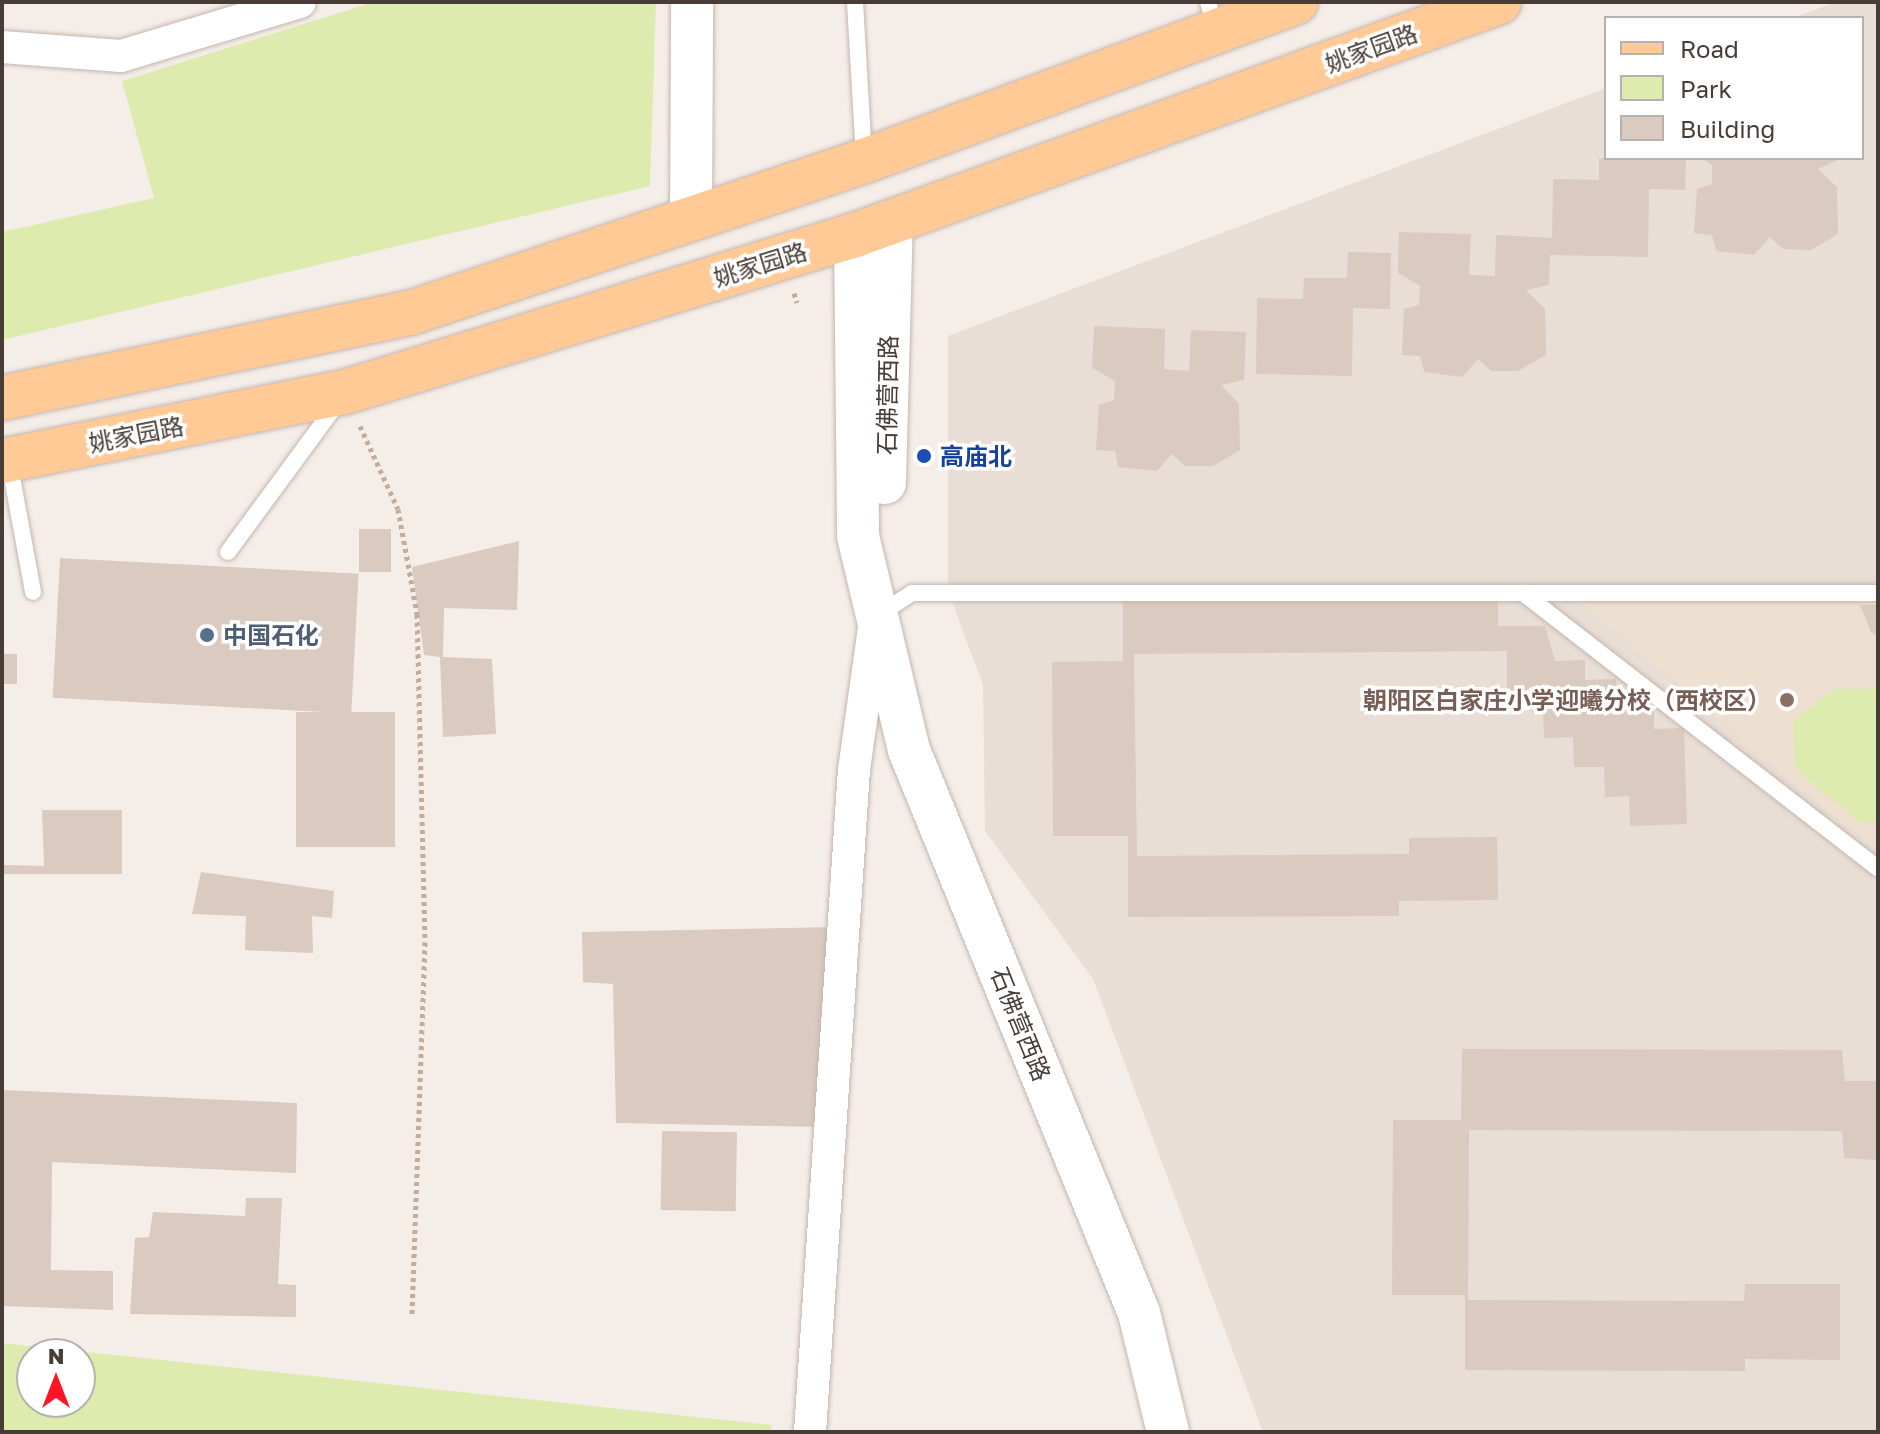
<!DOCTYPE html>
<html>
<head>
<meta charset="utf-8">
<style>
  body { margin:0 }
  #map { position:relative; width:1880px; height:1434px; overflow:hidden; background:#f5eee8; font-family:"Golos Text","Noto Sans SC",sans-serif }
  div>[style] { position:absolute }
  .residential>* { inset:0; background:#e9ded5 }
  .education>* { inset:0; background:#eee0d1 }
  .green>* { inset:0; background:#ddebae }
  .building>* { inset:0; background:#dacabf; transform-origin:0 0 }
  .path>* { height:5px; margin-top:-2.5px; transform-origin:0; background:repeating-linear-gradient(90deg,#c3ac9a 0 4px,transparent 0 8px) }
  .roads { filter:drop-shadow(0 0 2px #c4b6ad) drop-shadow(0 0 2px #c4b6ad) }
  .service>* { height:16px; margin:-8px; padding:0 8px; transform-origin:8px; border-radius:8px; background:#fff }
  .minor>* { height:32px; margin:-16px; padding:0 16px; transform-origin:16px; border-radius:16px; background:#fff }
  .tertiary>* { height:42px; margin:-21px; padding:0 21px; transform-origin:21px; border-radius:21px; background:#fff }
  .primary>* { height:44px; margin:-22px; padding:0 22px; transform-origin:22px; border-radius:22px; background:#ffca96 }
  .dots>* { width:22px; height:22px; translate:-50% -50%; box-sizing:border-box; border:4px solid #fff; border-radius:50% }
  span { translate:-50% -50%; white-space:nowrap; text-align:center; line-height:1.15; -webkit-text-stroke:7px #fff; paint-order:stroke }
  .street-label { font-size:24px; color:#483d36 }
  .transit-label { font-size:24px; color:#164399; font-weight:700 }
  .left { translate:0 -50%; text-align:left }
  .service-label { font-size:24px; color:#4e5e75; font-weight:700 }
  .education-label { font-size:24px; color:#785e54; font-weight:700 }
  .right { translate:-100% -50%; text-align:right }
  .frame { position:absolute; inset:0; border:4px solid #483d36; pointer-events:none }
  .legend { position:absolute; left:1604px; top:16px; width:260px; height:144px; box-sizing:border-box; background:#fff; border:2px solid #b6b1af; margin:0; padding:10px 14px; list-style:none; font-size:24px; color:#483d36 }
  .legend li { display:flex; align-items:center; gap:16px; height:40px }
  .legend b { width:40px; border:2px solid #b6b1af }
  .north { position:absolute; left:16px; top:1338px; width:80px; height:80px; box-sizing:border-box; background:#fff; border:2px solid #b6b1af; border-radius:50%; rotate:0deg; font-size:22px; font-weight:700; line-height:32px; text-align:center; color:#483d36 }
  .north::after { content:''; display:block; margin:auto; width:28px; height:36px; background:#ff1424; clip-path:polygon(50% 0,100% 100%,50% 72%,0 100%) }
</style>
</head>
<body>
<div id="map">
  <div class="residential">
    <div style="clip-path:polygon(1836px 2px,1878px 2px,1878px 1432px,1263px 1432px,1093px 979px,985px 831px,983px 685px,948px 591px,948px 336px,1606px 88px,1606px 158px,1862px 158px,1862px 18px,1793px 18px)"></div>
  </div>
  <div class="education">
    <div style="clip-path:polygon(1560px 585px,1878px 589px,1878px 847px,1828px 811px)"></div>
  </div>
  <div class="green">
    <div style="clip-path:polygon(374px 2px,656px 2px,650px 186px,2px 340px,2px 232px,154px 198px,122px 81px)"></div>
    <div style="clip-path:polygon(1834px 689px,1878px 689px,1878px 822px,1860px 822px,1796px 770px,1793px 721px)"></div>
    <div style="clip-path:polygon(evenodd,2px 1343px,771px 1425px,771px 1432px,2px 1432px,2px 1343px,32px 1354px,80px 1354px,80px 1402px,32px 1402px,32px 1354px)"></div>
  </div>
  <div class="building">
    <div style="clip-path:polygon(1599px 158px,1686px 158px,1685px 190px,1649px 189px,1648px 257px,1550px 255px,1549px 285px,1526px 290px,1545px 309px,1546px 355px,1518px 371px,1491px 371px,1478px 359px,1462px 377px,1424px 372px,1420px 356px,1402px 355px,1404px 309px,1419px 305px,1420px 286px,1398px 273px,1399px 232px,1471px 234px,1469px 275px,1495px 276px,1496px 235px,1552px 238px,1553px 179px,1599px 180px)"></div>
    <div style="clip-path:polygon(1701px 158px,1842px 158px,1818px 169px,1837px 187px,1838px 234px,1811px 250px,1783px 249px,1770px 237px,1754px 255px,1716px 251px,1712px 235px,1694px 233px,1697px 189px,1712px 184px,1712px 165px)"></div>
    <div style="clip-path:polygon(1348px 252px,1391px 253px,1390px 309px,1353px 308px,1352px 376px,1256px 374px,1257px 298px,1303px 299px,1304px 278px,1347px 278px)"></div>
    <div style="clip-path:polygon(1094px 326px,1165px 329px,1164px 369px,1189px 371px,1191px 330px,1246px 332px,1244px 380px,1221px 385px,1239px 404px,1240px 450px,1213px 466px,1185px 466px,1172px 454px,1157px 471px,1118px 467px,1115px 451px,1096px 450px,1099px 405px,1114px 400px,1115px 381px,1092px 368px)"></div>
    <div style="left:359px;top:529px;width:32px;height:43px"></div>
    <div style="clip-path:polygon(519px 541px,517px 610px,444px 608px,443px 657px,492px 659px,496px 734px,443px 737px,440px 657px,424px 655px,412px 567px)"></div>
    <div style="left:60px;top:558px;width:299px;height:140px;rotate:3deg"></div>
    <div style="clip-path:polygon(1123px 601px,1498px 601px,1498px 626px,1545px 626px,1555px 661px,1585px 660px,1585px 680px,1616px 679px,1617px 707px,1654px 706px,1654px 729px,1684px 728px,1687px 824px,1630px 826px,1629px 796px,1605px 797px,1604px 767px,1574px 767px,1573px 737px,1544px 738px,1543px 709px,1507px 710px,1507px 651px,1134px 654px,1137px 856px,1409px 854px,1409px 838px,1497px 837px,1498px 900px,1399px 901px,1399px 916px,1128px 917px,1128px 836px,1053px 836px,1052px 662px,1123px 661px)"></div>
    <div style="clip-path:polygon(1860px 605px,1878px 605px,1878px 637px,1871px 632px)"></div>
    <div style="left:2px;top:654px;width:15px;height:30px"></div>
    <div style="left:395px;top:712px;width:135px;height:99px;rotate:90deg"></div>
    <div style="clip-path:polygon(42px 810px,122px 810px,122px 874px,2px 874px,2px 865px,44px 866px)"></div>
    <div style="clip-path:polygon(201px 872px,334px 891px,332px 918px,312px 916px,313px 953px,245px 950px,246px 916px,192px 914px)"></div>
    <div style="clip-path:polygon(836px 927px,820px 1127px,616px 1123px,613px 984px,583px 982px,582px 932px)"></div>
    <div style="clip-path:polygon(1462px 1049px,1842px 1050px,1845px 1081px,1878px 1081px,1878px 1160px,1844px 1158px,1842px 1131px,1469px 1130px,1468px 1300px,1744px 1301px,1745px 1284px,1840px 1284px,1840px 1360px,1745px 1359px,1745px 1371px,1465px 1370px,1465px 1295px,1392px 1295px,1393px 1120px,1461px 1120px)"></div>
    <div style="clip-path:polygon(2px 1090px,297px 1103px,296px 1173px,52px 1162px,51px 1270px,113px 1271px,113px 1310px,2px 1306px)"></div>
    <div style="left:662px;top:1131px;width:75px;height:79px;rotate:1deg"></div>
    <div style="clip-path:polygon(246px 1198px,282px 1198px,278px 1284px,296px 1285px,296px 1317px,130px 1314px,135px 1238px,149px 1237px,153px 1212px,245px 1216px)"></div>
  </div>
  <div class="path">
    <div style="left:794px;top:293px;width:10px;rotate:73deg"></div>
    <div style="left:360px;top:426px;width:91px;rotate:65.4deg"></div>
    <div style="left:398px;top:509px;width:107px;rotate:79.7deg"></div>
    <div style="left:417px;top:614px;width:328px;rotate:88.6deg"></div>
    <div style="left:425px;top:942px;width:372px;rotate:92deg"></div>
  </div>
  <div class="roads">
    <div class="service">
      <div style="left:855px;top:2px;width:158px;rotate:86.7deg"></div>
      <div style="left:1208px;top:2px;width:29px;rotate:74deg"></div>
      <div style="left:9px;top:461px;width:133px;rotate:79.6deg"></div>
      <div style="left:228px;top:552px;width:186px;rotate:-53.7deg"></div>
      <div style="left:1523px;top:593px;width:449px;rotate:37.8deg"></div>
      <div style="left:878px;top:615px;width:40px;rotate:-32.9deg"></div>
      <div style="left:912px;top:593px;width:966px"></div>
    </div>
    <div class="minor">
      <div style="left:2px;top:47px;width:119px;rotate:4.3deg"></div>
      <div style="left:121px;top:56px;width:187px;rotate:-16.8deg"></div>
      <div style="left:810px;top:1432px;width:663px;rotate:-86.2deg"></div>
      <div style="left:854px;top:770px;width:144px;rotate:-82deg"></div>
    </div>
    <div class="tertiary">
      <div style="left:691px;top:219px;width:217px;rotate:-89.7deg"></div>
      <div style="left:855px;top:235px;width:301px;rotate:89.4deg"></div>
      <div style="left:858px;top:536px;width:220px;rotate:76.6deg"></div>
      <div style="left:909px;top:750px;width:608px;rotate:67.78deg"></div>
      <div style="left:1139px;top:1313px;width:122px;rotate:76.3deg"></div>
      <div style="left:885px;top:483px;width:261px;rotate:-88.5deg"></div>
    </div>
    <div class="primary">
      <div style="left:2px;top:398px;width:420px;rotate:-11.8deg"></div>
      <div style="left:413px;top:312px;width:476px;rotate:-18.5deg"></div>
      <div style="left:864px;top:161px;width:460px;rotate:-20.2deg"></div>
      <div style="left:2px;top:461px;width:350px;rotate:-11.4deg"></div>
      <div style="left:345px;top:392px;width:534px;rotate:-17.11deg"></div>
      <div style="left:855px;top:235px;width:685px;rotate:-19.89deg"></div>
    </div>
  </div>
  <div class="dots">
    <div style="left:924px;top:456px;background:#1a4fb4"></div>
    <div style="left:207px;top:635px;background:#5c6f8a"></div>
    <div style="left:1787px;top:700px;background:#8d6e63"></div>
  </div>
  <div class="street-label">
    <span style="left:1371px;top:48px;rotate:-20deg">姚家园路</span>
    <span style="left:760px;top:264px;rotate:-17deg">姚家园路</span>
    <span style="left:887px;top:395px;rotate:-89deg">石佛营西路</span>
    <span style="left:136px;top:434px;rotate:-11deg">姚家园路</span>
    <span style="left:1021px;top:1024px;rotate:68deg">石佛营西路</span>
  </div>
  <div class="transit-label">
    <span class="left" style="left:940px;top:456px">高庙北</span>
  </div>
  <div class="service-label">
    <span class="left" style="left:223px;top:635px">中国石化</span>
  </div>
  <div class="education-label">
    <span class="right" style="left:1771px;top:700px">朝阳区白家庄小学迎曦分校（西校区）</span>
  </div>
  <div class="frame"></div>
  <ul class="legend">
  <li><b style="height:10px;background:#ffca96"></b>Road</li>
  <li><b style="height:22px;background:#ddebae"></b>Park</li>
  <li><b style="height:22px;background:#dacabf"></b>Building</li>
  </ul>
  <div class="north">N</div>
</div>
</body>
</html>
